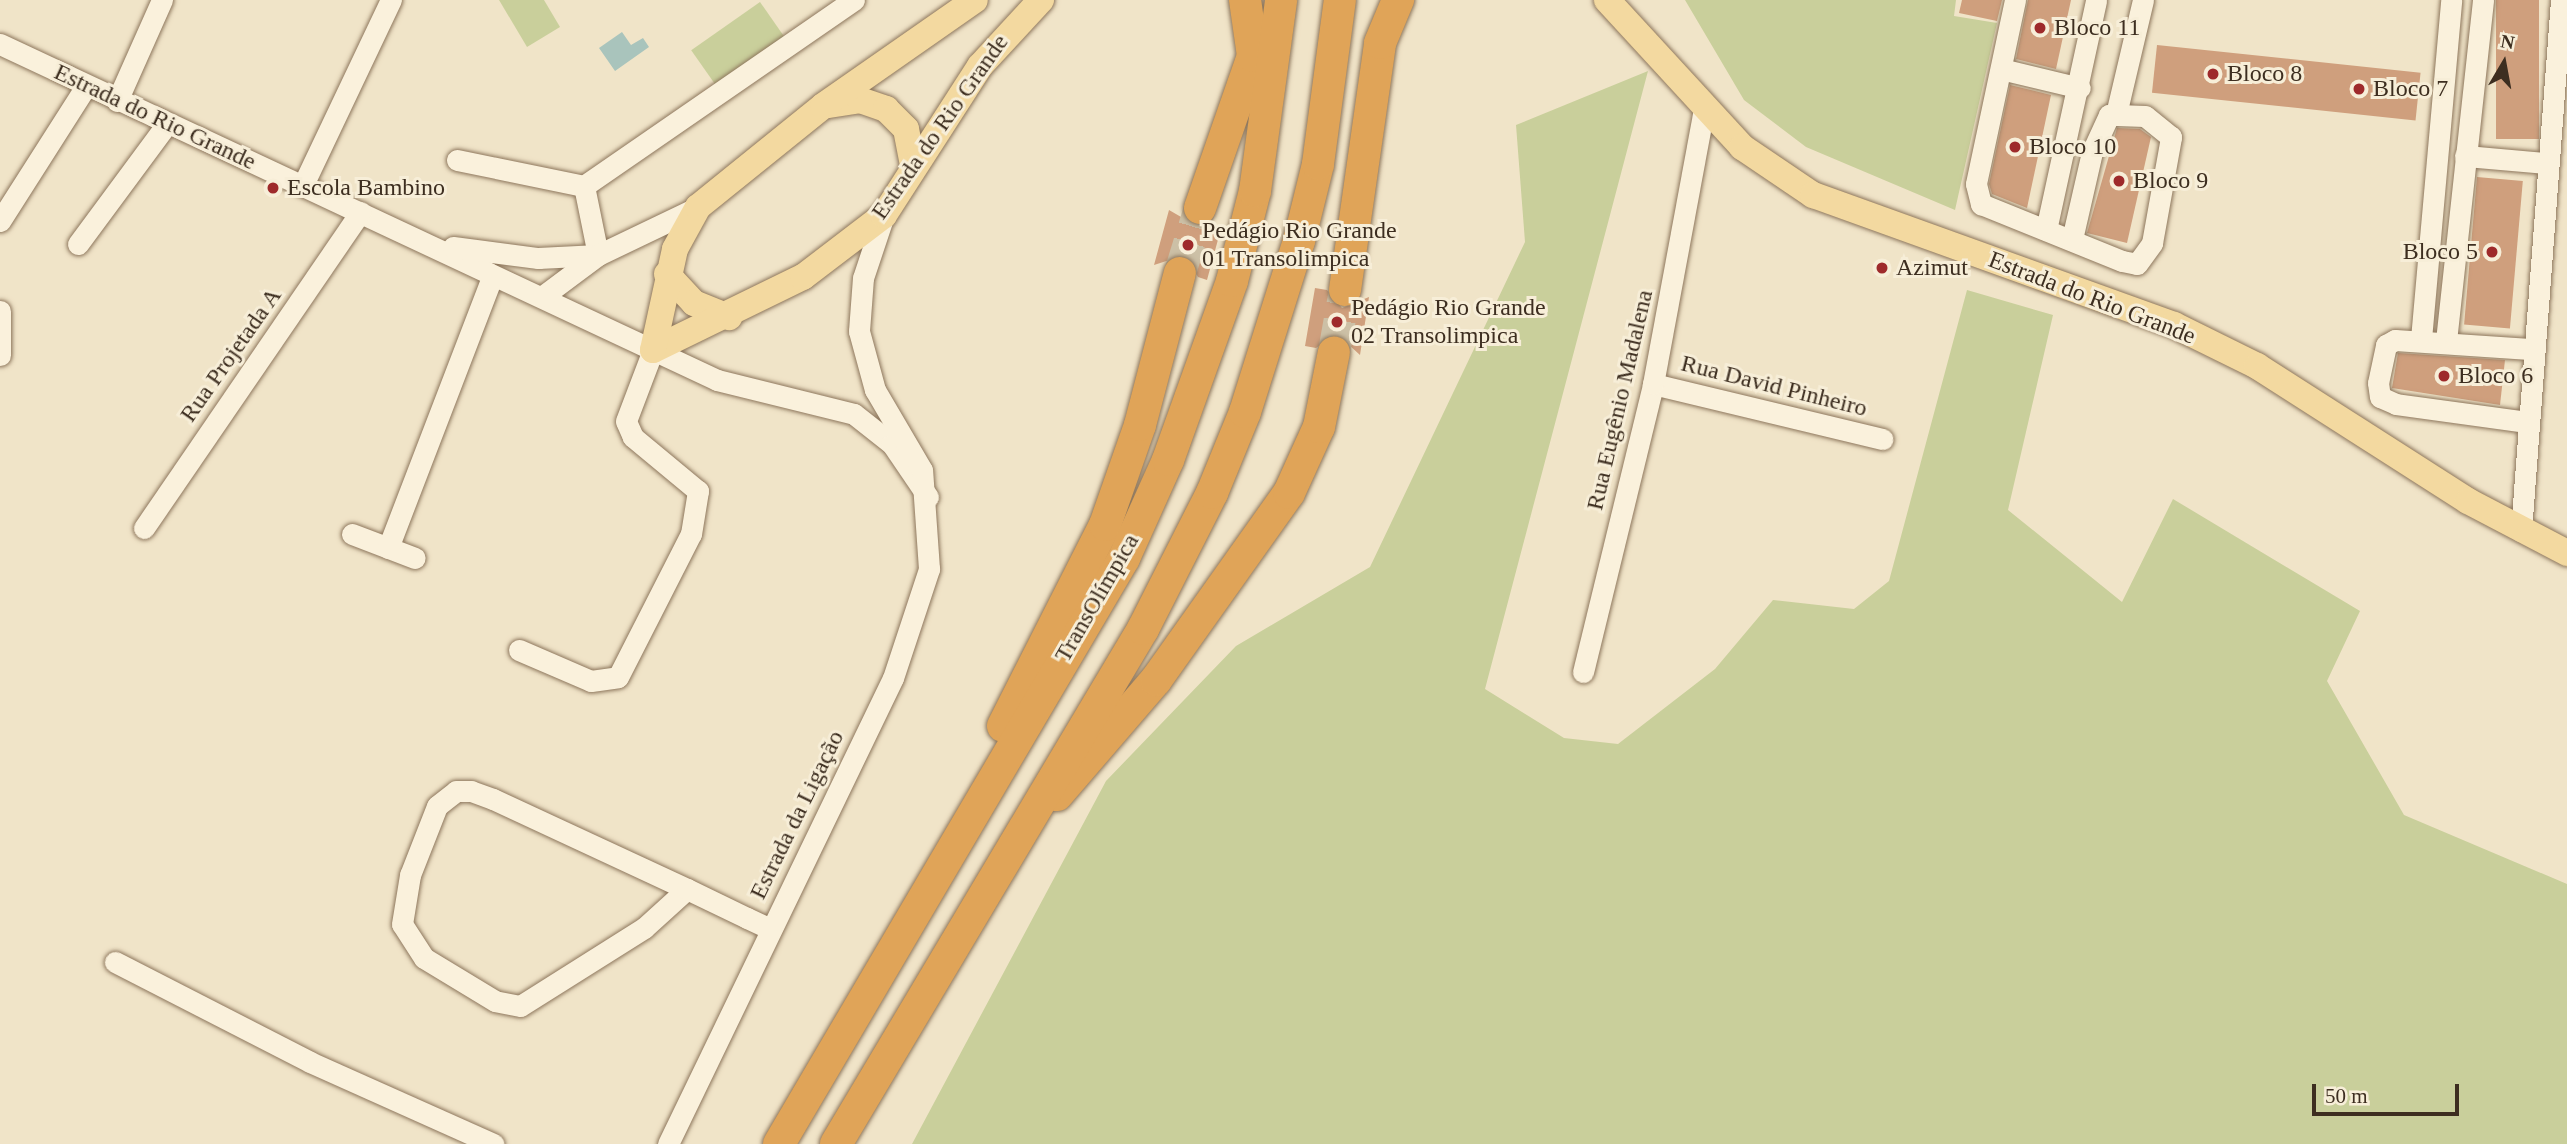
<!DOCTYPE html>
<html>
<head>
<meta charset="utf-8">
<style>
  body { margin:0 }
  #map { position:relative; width:2567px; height:1144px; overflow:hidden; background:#f0e4c8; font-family:"Times New Roman",serif }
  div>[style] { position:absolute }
  .green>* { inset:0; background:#c9cf9b; transform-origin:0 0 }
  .water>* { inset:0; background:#a9c4bc }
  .building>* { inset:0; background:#cf9f7d; transform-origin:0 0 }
  .highway-tunnel>* { height:32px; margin-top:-16px; transform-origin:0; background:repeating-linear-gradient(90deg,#ccc0a6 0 32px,transparent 0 48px) }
  .roads { filter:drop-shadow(0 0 2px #8d765c) drop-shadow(0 0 2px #8d765c) }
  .minor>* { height:21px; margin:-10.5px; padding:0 10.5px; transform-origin:10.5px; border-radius:10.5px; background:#faf1dc }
  .major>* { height:26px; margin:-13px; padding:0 13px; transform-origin:13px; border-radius:13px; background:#f3d9a0 }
  .highway>* { height:32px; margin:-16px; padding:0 16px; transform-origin:16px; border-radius:16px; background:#e0a458 }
  .dots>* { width:19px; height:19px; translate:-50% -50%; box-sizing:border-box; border:4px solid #f7eed8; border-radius:50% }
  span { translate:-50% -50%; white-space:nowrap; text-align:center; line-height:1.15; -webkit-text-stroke:6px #f7eed8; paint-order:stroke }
  .poi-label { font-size:24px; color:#3d2e20 }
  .left { translate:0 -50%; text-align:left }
  .right { translate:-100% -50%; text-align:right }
  .street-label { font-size:24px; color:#3d2e20 }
  .north { position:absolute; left:2469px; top:28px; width:70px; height:70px; -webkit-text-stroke:5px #f7eed8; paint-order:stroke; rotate:10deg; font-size:19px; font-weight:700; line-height:28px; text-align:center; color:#3d2e20 }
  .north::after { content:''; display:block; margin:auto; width:24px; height:32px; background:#3d2e20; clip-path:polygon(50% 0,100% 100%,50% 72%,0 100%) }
  .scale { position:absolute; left:2312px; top:1084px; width:147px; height:32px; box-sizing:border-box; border:4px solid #3d2e20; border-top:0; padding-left:9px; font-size:21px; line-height:24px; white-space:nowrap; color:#3d2e20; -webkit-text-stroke:5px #f7eed8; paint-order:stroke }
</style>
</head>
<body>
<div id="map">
  <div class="green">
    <div style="clip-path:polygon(499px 0,544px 0,560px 27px,527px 47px)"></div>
    <div style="clip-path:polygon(1685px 0,1956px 0,1954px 16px,1997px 23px,1955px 210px,1806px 147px,1744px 100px)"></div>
    <div style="left:760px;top:2px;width:49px;height:84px;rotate:55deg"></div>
    <div style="clip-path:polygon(1648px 71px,1485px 689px,1564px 738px,1618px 744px,1715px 669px,1773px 600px,1854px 609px,1889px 581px,1967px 290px,2053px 315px,2008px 510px,2122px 602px,2173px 499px,2360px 611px,2327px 681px,2404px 815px,2567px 884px,2567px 1144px,912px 1144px,1106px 781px,1236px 646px,1370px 567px,1525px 242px,1516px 125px)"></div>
  </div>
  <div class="water">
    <div style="clip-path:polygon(622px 32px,631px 45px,643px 38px,649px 47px,615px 71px,599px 48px)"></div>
  </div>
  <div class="building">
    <div style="clip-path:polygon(1962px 0,2002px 0,1997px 21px,1959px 13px)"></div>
    <div style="clip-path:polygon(2028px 0,2071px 0,2056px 69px,2016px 59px)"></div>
    <div style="left:2496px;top:0;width:43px;height:139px"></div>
    <div style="left:2157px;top:45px;width:265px;height:48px;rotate:6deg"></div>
    <div style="clip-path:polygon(2010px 85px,2051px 95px,2027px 208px,1992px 194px,1989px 184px)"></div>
    <div style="clip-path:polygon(2117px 128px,2140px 129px,2151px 137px,2127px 243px,2087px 233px)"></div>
    <div style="left:2477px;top:177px;width:46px;height:148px;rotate:5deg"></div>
    <div style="clip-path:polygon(1169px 210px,1195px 225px,1222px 225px,1207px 280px,1198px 277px,1185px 255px,1154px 265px)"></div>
    <div style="clip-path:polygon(1315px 288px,1327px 290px,1342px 308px,1369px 297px,1360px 355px,1337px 334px,1316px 348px,1305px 346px)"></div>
    <div style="clip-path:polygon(2398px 353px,2505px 360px,2500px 405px,2392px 388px)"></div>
  </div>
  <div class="highway-tunnel">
    <div style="left:1180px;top:273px;width:68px;rotate:-72.9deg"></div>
    <div style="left:1334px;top:352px;width:63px;rotate:-79.9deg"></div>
  </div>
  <div class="roads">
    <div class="minor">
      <div style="left:2015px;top:0;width:188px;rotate:102deg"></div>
      <div style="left:1976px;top:184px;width:21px;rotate:76deg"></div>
      <div style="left:1981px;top:204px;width:152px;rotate:22deg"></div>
      <div style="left:2122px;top:261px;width:15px;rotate:11deg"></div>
      <div style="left:2137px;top:264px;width:26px;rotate:-54deg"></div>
      <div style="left:2152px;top:243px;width:108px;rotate:-79.8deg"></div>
      <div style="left:2171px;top:137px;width:33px;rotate:-141deg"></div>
      <div style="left:2145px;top:116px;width:36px;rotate:-178deg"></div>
      <div style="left:2109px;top:115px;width:41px;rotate:114.7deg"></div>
      <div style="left:2092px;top:152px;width:89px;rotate:102.9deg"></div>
      <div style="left:0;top:44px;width:792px;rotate:25.11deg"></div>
      <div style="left:717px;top:380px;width:141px;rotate:13.9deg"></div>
      <div style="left:854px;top:414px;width:48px;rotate:38.3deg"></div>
      <div style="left:892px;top:444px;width:64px;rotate:55.8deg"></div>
      <div style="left:2001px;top:69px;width:81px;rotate:13.5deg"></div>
      <div style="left:117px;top:101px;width:111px;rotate:-66deg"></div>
      <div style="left:2117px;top:110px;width:113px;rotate:-76.7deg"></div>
      <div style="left:2465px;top:156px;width:80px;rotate:5deg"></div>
      <div style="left:457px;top:160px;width:130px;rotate:11.6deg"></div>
      <div style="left:584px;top:186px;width:328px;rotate:-34.6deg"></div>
      <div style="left:303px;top:185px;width:205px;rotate:-64.6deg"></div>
      <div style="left:584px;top:186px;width:70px;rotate:78.5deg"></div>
      <div style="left:0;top:221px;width:160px;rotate:-57.5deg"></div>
      <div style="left:2046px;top:230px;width:235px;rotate:-77.7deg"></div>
      <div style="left:78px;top:244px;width:148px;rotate:-53.5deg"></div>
      <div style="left:453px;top:247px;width:86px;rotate:7.4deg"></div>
      <div style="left:538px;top:258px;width:60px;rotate:-2.9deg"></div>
      <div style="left:598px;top:255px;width:111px;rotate:-25.6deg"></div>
      <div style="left:543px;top:296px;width:69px;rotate:-36.7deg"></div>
      <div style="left:0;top:311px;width:44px;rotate:90deg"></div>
      <div style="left:2421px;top:339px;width:340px;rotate:-84.9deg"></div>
      <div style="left:2446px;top:341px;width:343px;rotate:-83.8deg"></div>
      <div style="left:1653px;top:384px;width:236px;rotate:13.5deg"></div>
      <div style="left:2527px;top:422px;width:132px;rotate:-172.2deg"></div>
      <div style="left:2396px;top:404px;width:17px;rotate:-156deg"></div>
      <div style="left:2380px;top:397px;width:14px;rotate:-98deg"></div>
      <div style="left:2378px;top:383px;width:39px;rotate:-78deg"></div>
      <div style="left:2386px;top:345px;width:10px;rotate:-29deg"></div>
      <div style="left:2395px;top:340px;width:135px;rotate:3.8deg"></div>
      <div style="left:144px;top:528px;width:383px;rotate:-55.6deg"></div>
      <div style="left:2521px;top:531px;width:533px;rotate:-85.69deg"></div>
      <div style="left:352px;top:534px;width:67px;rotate:20.9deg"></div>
      <div style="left:388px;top:548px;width:292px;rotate:-69deg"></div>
      <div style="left:519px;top:650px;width:78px;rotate:23.3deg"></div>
      <div style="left:591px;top:681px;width:27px;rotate:-8deg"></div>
      <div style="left:618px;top:677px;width:161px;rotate:-63deg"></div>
      <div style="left:691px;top:534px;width:44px;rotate:-80.8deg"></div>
      <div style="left:698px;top:491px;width:85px;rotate:-140.3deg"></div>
      <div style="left:633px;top:437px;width:17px;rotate:-114deg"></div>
      <div style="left:626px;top:421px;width:76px;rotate:-69.2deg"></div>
      <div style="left:1583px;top:672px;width:296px;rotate:-76.3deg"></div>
      <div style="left:1653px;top:384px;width:281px;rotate:-79.5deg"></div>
      <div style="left:687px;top:889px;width:58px;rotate:137.8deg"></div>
      <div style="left:644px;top:928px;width:146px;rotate:147.8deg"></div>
      <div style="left:520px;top:1006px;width:25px;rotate:-169deg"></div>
      <div style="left:495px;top:1001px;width:83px;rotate:-148.8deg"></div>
      <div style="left:424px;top:958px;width:40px;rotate:-122.9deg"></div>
      <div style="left:402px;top:924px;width:50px;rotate:-80.7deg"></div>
      <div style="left:410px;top:875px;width:74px;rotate:-68.6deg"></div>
      <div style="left:437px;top:806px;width:24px;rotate:-38deg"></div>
      <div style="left:456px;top:791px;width:15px"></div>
      <div style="left:471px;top:791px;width:23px;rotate:20deg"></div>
      <div style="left:493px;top:799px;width:214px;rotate:24.9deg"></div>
      <div style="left:687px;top:889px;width:67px;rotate:25.8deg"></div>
      <div style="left:747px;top:918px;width:26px;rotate:25deg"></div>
      <div style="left:115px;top:962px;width:219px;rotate:27.1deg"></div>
      <div style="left:310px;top:1062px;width:201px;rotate:24.1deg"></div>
      <div style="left:668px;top:1144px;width:517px;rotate:-64.23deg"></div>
      <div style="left:893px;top:678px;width:115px;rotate:-71.7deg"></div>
      <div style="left:929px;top:569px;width:99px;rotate:-94deg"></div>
      <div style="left:922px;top:470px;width:93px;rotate:-120.4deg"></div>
      <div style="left:875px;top:390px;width:61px;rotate:-105.2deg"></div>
      <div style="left:859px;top:331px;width:53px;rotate:-85.7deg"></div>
      <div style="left:863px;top:278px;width:66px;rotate:-71.6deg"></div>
    </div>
    <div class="major">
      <div style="left:1607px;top:0;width:200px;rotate:47.4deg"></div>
      <div style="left:1742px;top:147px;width:86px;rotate:34.1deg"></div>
      <div style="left:1813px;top:195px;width:384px;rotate:19.8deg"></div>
      <div style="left:2174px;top:325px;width:93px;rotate:26.3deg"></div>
      <div style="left:2257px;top:366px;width:250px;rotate:32.6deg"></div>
      <div style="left:2468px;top:501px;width:112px;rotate:27.7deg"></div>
      <div style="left:829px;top:105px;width:31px;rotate:-9deg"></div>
      <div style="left:860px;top:100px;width:28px;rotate:19deg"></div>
      <div style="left:886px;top:109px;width:28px;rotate:45deg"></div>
      <div style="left:906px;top:129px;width:37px;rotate:79deg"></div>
      <div style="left:667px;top:274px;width:40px;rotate:47deg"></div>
      <div style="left:694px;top:303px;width:38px;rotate:22deg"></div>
      <div style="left:653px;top:350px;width:167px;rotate:-26deg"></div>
      <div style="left:803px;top:277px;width:102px;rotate:-37.4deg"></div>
      <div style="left:884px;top:215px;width:177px;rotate:-57.2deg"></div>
      <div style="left:980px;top:66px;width:90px;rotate:-47.3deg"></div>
      <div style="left:653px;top:350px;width:103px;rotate:-77.7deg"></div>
      <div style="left:675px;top:249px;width:48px;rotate:-61.3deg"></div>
      <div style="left:698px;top:207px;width:161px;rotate:-38.9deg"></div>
      <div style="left:823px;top:106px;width:185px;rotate:-34.9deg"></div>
    </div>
    <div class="highway">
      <div style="left:1200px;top:208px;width:161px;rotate:-70.8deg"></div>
      <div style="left:1253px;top:56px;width:57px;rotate:-98.1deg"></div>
      <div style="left:1345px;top:290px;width:249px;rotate:-81.9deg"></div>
      <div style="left:1380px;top:43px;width:47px;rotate:-67.3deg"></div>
      <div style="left:1003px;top:726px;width:225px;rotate:-63.1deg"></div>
      <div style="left:1105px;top:525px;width:106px;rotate:-70.7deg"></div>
      <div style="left:1140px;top:425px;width:157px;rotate:-75.3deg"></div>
      <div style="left:1057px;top:795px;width:152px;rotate:-49.3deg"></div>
      <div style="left:1156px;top:680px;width:229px;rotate:-54.6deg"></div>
      <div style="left:1289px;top:493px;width:72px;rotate:-65.6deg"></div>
      <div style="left:1319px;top:427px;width:76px;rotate:-78.7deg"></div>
      <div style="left:779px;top:1144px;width:680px;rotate:-59.51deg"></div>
      <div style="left:1124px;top:558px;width:107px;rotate:-65.8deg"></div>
      <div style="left:1168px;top:460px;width:190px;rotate:-70.3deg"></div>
      <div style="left:1232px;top:281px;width:93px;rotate:-75.7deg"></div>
      <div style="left:1255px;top:191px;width:193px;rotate:-82.2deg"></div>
      <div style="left:836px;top:1144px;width:600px;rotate:-59.2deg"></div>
      <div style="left:1143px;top:629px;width:153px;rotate:-63.1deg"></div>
      <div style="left:1212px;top:493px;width:87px;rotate:-67.8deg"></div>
      <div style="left:1245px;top:412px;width:179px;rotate:-72.5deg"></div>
      <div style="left:1299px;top:241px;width:79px;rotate:-76.1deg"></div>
      <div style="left:1318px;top:164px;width:165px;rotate:-82.4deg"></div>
    </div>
  </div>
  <div class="dots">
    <div style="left:2040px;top:28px;background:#9e2a2b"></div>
    <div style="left:2213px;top:74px;background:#9e2a2b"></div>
    <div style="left:2359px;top:89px;background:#9e2a2b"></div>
    <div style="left:2015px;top:147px;background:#9e2a2b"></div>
    <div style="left:2119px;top:181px;background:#9e2a2b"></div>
    <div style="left:273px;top:188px;background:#9e2a2b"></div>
    <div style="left:1188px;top:245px;background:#9e2a2b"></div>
    <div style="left:2492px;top:252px;background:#9e2a2b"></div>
    <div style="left:1882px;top:268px;background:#9e2a2b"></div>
    <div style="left:1337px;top:322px;background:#9e2a2b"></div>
    <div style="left:2444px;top:376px;background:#9e2a2b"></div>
  </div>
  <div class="poi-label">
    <span class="left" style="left:2054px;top:28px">Bloco 11</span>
    <span class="left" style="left:2227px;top:74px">Bloco 8</span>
    <span class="left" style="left:2373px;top:89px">Bloco 7</span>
    <span class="left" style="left:2029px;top:147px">Bloco 10</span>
    <span class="left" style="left:2133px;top:181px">Bloco 9</span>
    <span class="left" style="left:287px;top:188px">Escola Bambino</span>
    <span class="left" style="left:1202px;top:245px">Pedágio Rio Grande<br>01 Transolimpica</span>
    <span class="right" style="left:2478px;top:252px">Bloco 5</span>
    <span class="left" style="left:1896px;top:268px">Azimut</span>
    <span class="left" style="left:1351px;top:322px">Pedágio Rio Grande<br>02 Transolimpica</span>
    <span class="left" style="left:2458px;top:376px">Bloco 6</span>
  </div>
  <div class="street-label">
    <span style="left:155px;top:117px;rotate:25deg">Estrada do Rio Grande</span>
    <span style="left:940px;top:127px;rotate:-55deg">Estrada do Rio Grande</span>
    <span style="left:2092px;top:298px;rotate:21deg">Estrada do Rio Grande</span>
    <span style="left:231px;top:355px;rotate:-55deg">Rua Projetada A</span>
    <span style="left:1774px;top:386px;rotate:14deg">Rua David Pinheiro</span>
    <span style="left:1620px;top:400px;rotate:-77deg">Rua Eugênio Madalena</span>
    <span style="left:1097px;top:598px;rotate:-60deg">TransOlímpica</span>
    <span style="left:797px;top:815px;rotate:-64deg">Estrada da Ligação</span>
  </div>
  <div class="north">N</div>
  <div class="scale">50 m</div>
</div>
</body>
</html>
